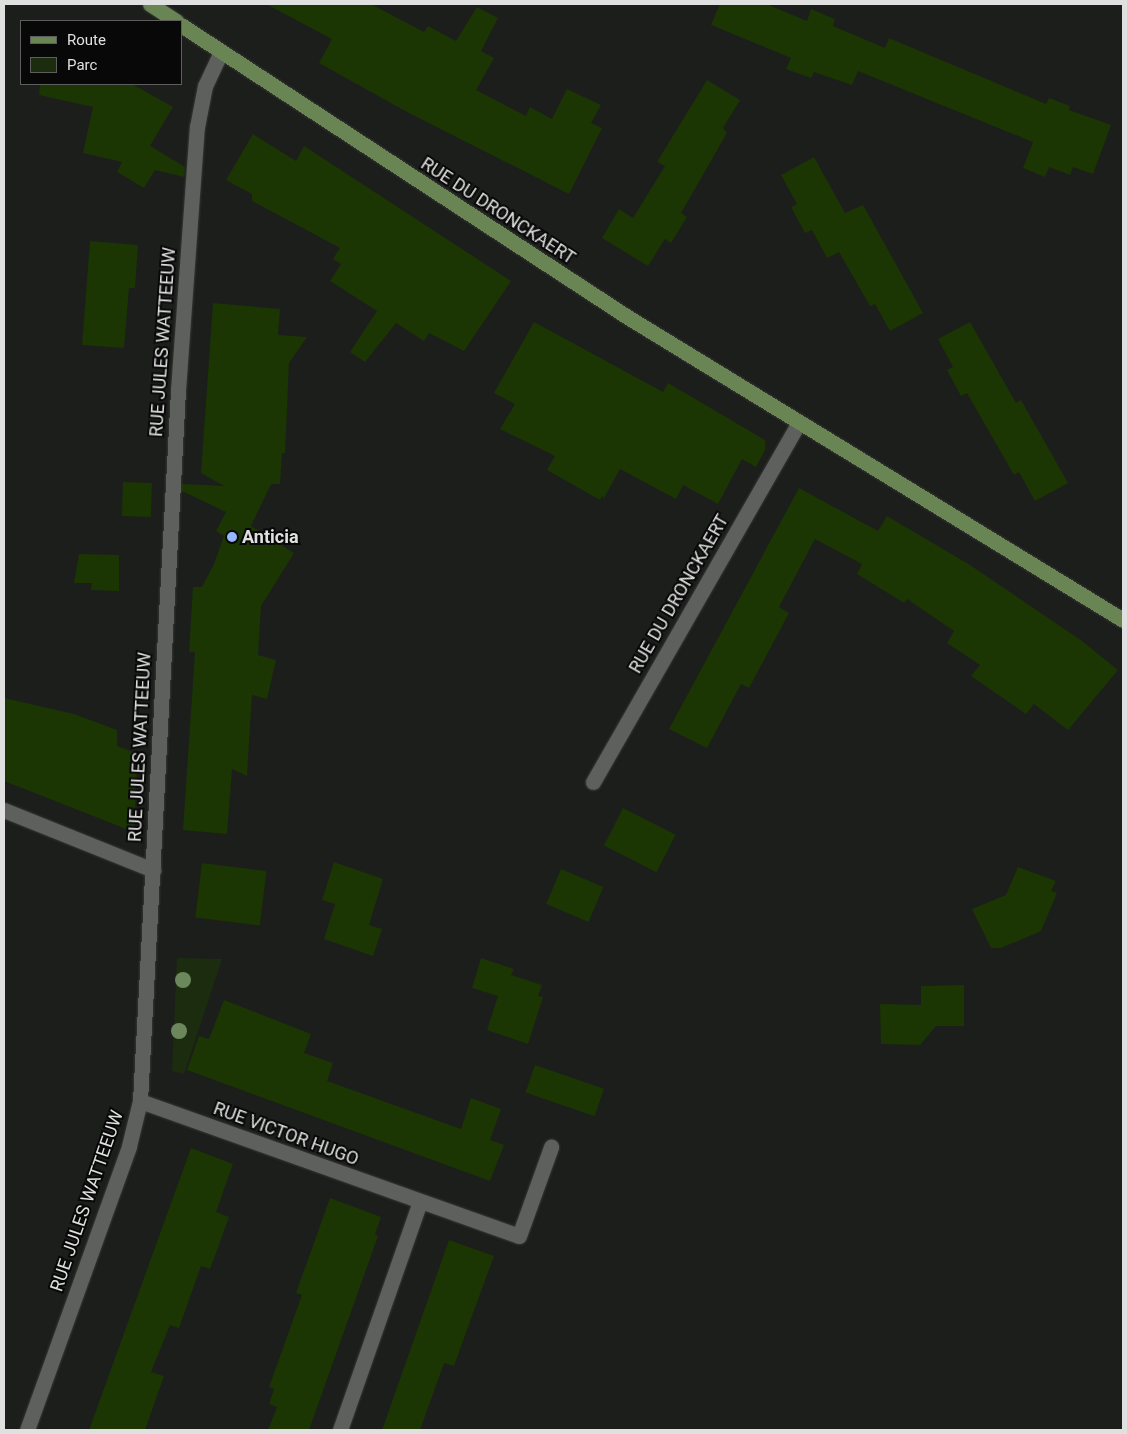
<!DOCTYPE html>
<html>
<head>
<meta charset="utf-8">
<style>
  body { margin:0 }
  #map { position:relative; width:1127px; height:1434px; overflow:hidden; background:#1c1e1c; font-family:Roboto,sans-serif }
  div>[style] { position:absolute }
  .green>* { inset:0; background:#1c2d0f }
  .building>* { inset:0; background:#1b3503; transform-origin:0 0 }
  .roads { filter:drop-shadow(0 0 1px #373836) drop-shadow(0 0 1px #373836) }
  .minor>* { height:15px; margin:-7.5px; padding:0 7.5px; transform-origin:7.5px; border-radius:7.5px; background:#5e605d }
  .major>* { height:15px; margin:-7.5px; padding:0 7.5px; transform-origin:7.5px; border-radius:7.5px; background:#688553 }
  .trees>* { width:16px; height:16px; margin:-8px; border-radius:50%; background:#6d875d }
  .dots>* { width:14px; height:14px; translate:-50% -50%; box-sizing:border-box; border:2px solid #070807; border-radius:50% }
  span { translate:-50% -50%; white-space:nowrap; text-align:center; line-height:1.15; -webkit-text-stroke:4px #070807; paint-order:stroke }
  .street-label { font-size:18px; color:#dfe0df }
  .poi-label { font-size:18px; color:#dfe0df; font-weight:700 }
  .left { translate:0 -50%; text-align:left }
  .frame { position:absolute; inset:0; border:5px solid #dfe0df; pointer-events:none }
  .legend { position:absolute; left:20px; top:20px; width:162px; height:65px; box-sizing:border-box; background:#070807; border:1px solid #5d5e5d; margin:0; padding:6px 9px; list-style:none; font-size:15px; color:#dfe0df }
  .legend li { display:flex; align-items:center; gap:10px; height:25px }
  .legend b { width:25px; border:1px solid #5d5e5d }
</style>
</head>
<body>
<div id="map">
  <div class="green">
    <div style="clip-path:polygon(177px 958px,222px 959px,184px 1074px,172px 1071px)"></div>
  </div>
  <div class="building">
    <div style="clip-path:polygon(266px 4px,371px 4px,424px 32px,428px 26px,456px 41px,477px 7px,498px 18px,481px 51px,494px 58px,476px 90px,526px 116px,530px 107px,552px 119px,567px 89px,601px 105px,591px 123px,602px 128px,569px 194px,407px 112px,319px 63px,332px 39px)"></div>
    <div style="clip-path:polygon(720px 4px,766px 4px,807px 21px,811px 9px,835px 19px,833px 26px,885px 48px,889px 38px,1046px 104px,1049px 98px,1070px 106px,1069px 110px,1111px 125px,1093px 174px,1073px 167px,1070px 175px,1049px 167px,1045px 177px,1023px 168px,1033px 142px,858px 71px,852px 85px,814px 72px,811px 78px,786px 69px,791px 58px,711px 25px)"></div>
    <div style="clip-path:polygon(707px 80px,740px 100px,723px 128px,727px 133px,681px 213px,687px 217px,671px 243px,665px 239px,648px 266px,602px 238px,619px 209px,633px 218px,665px 166px,657px 162px)"></div>
    <div style="clip-path:polygon(40px 84px,132px 84px,173px 107px,150px 146px,185px 167px,184px 177px,155px 170px,144px 188px,117px 172px,122px 162px,83px 153px,93px 107px,39px 95px)"></div>
    <div style="clip-path:polygon(253px 134px,296px 161px,304px 146px,511px 281px,464px 351px,429px 333px,424px 341px,396px 323px,365px 362px,350px 352px,377px 311px,330px 281px,341px 264px,333px 259px,340px 248px,252px 201px,252px 194px,226px 180px)"></div>
    <div style="clip-path:polygon(814px 157px,845px 213px,863px 205px,923px 313px,890px 331px,875px 304px,870px 306px,839px 252px,827px 258px,812px 230px,805px 233px,791px 207px,797px 204px,781px 175px)"></div>
    <div style="clip-path:polygon(90px 241px,138px 245px,135px 288px,129px 288px,124px 348px,82px 345px)"></div>
    <div style="clip-path:polygon(213px 303px,280px 309px,278px 335px,307px 337px,289px 363px,285px 453px,282px 453px,280px 484px,271px 484px,251px 526px,294px 553px,261px 606px,258px 655px,276px 660px,267px 699px,252px 695px,247px 776px,232px 769px,227px 834px,183px 830px,195px 652px,189px 652px,193px 587px,202px 587px,214px 564px,224px 536px,216px 531px,226px 512px,182px 491px,182px 484px,224px 486px,201px 473px)"></div>
    <div style="clip-path:polygon(534px 322px,663px 392px,668px 383px,765px 440px,765px 450px,756px 467px,742px 459px,718px 504px,683px 485px,676px 499px,620px 469px,604px 498px,602px 496px,600px 500px,547px 470px,555px 456px,500px 429px,515px 404px,494px 393px)"></div>
    <div style="clip-path:polygon(970px 322px,1016px 403px,1021px 400px,1068px 483px,1035px 501px,1019px 472px,1014px 475px,967px 393px,961px 396px,947px 370px,953px 367px,938px 339px)"></div>
    <div style="left:123px;top:482px;width:29px;height:34px;rotate:2deg"></div>
    <div style="clip-path:polygon(799px 488px,878px 531px,887px 516px,970px 565px,1082px 641px,1118px 670px,1068px 730px,1034px 704px,1026px 714px,971px 676px,980px 665px,947px 643px,954px 631px,907px 599px,904px 603px,857px 574px,862px 564px,815px 539px,779px 607px,789px 613px,749px 688px,741px 684px,707px 748px,669px 729px)"></div>
    <div style="clip-path:polygon(79px 554px,119px 555px,119px 591px,91px 590px,92px 583px,74px 583px)"></div>
    <div style="clip-path:polygon(4px 698px,74px 714px,117px 730px,117px 746px,133px 752px,137px 762px,134px 832px,4px 781px)"></div>
    <div style="left:623px;top:808px;width:59px;height:42px;rotate:27deg"></div>
    <div style="clip-path:polygon(334px 862px,383px 879px,369px 925px,382px 929px,373px 956px,324px 939px,335px 904px,322px 900px)"></div>
    <div style="left:202px;top:863px;width:65px;height:55px;rotate:7deg"></div>
    <div style="clip-path:polygon(1018px 867px,1056px 881px,1051px 891px,1057px 893px,1041px 931px,1001px 948px,991px 948px,972px 909px,1006px 895px)"></div>
    <div style="left:561px;top:869px;width:46px;height:38px;rotate:23deg"></div>
    <div style="clip-path:polygon(481px 958px,514px 969px,511px 975px,542px 985px,538px 996px,543px 997px,528px 1044px,487px 1030px,498px 996px,472px 988px)"></div>
    <div style="clip-path:polygon(964px 985px,964px 1026px,936px 1026px,920px 1045px,881px 1044px,880px 1004px,921px 1005px,921px 986px)"></div>
    <div style="clip-path:polygon(224px 1000px,311px 1034px,304px 1053px,333px 1063px,327px 1081px,461px 1129px,471px 1098px,501px 1109px,490px 1140px,504px 1145px,490px 1181px,187px 1070px,199px 1036px,209px 1039px)"></div>
    <div style="left:535px;top:1065px;width:73px;height:29px;rotate:19deg"></div>
    <div style="clip-path:polygon(191px 1148px,233px 1164px,216px 1212px,229px 1217px,216px 1253px,210px 1269px,201px 1266px,179px 1328px,170px 1325px,151px 1372px,164px 1376px,145px 1430px,89px 1430px)"></div>
    <div style="clip-path:polygon(330px 1198px,381px 1217px,375px 1234px,378px 1236px,309px 1430px,268px 1430px,277px 1407px,269px 1404px,274px 1389px,269px 1387px,302px 1295px,296px 1293px)"></div>
    <div style="clip-path:polygon(449px 1240px,494px 1256px,476px 1305px,454px 1366px,444px 1363px,420px 1430px,382px 1430px)"></div>
  </div>
  <div class="roads">
    <div class="minor">
      <div style="left:593px;top:782px;width:413px;rotate:-60.2deg"></div>
      <div style="left:4px;top:810px;width:161px;rotate:21.9deg"></div>
      <div style="left:140px;top:1101px;width:402px;rotate:19.6deg"></div>
      <div style="left:519px;top:1236px;width:95px;rotate:-70.2deg"></div>
      <div style="left:27px;top:1430px;width:302px;rotate:-70.2deg"></div>
      <div style="left:129px;top:1146px;width:46px;rotate:-76.3deg"></div>
      <div style="left:140px;top:1101px;width:712px;rotate:-86.94deg"></div>
      <div style="left:178px;top:390px;width:264px;rotate:-85.9deg"></div>
      <div style="left:197px;top:127px;width:42px;rotate:-79deg"></div>
      <div style="left:205px;top:86px;width:38px;rotate:-65deg"></div>
      <div style="left:340px;top:1430px;width:242px;rotate:-70.7deg"></div>
    </div>
    <div class="major">
      <div style="left:150px;top:4px;width:31px;rotate:33deg"></div>
      <div style="left:181px;top:25px;width:532px;rotate:33.18deg"></div>
      <div style="left:626px;top:316px;width:583px;rotate:31.45deg"></div>
    </div>
  </div>
  <div class="trees">
    <div style="left:183px;top:980px"></div>
    <div style="left:179px;top:1031px"></div>
  </div>
  <div class="dots">
    <div style="left:232px;top:537px;background:#96b6fd"></div>
  </div>
  <div class="street-label">
    <span style="left:498px;top:211px;rotate:33deg">RUE DU DRONCKAERT</span>
    <span style="left:163px;top:342px;rotate:-86deg">RUE JULES WATTEEUW</span>
    <span style="left:679px;top:594px;rotate:-60deg">RUE DU DRONCKAERT</span>
    <span style="left:140px;top:747px;rotate:-87deg">RUE JULES WATTEEUW</span>
    <span style="left:286px;top:1134px;rotate:20deg">RUE VICTOR HUGO</span>
    <span style="left:87px;top:1201px;rotate:-71deg">RUE JULES WATTEEUW</span>
  </div>
  <div class="poi-label">
    <span class="left" style="left:242px;top:537px">Anticia</span>
  </div>
  <div class="frame"></div>
  <ul class="legend">
  <li><b style="height:6px;background:#688553"></b>Route</li>
  <li><b style="height:14px;background:#1c2d0f"></b>Parc</li>
  </ul>
</div>
</body>
</html>
